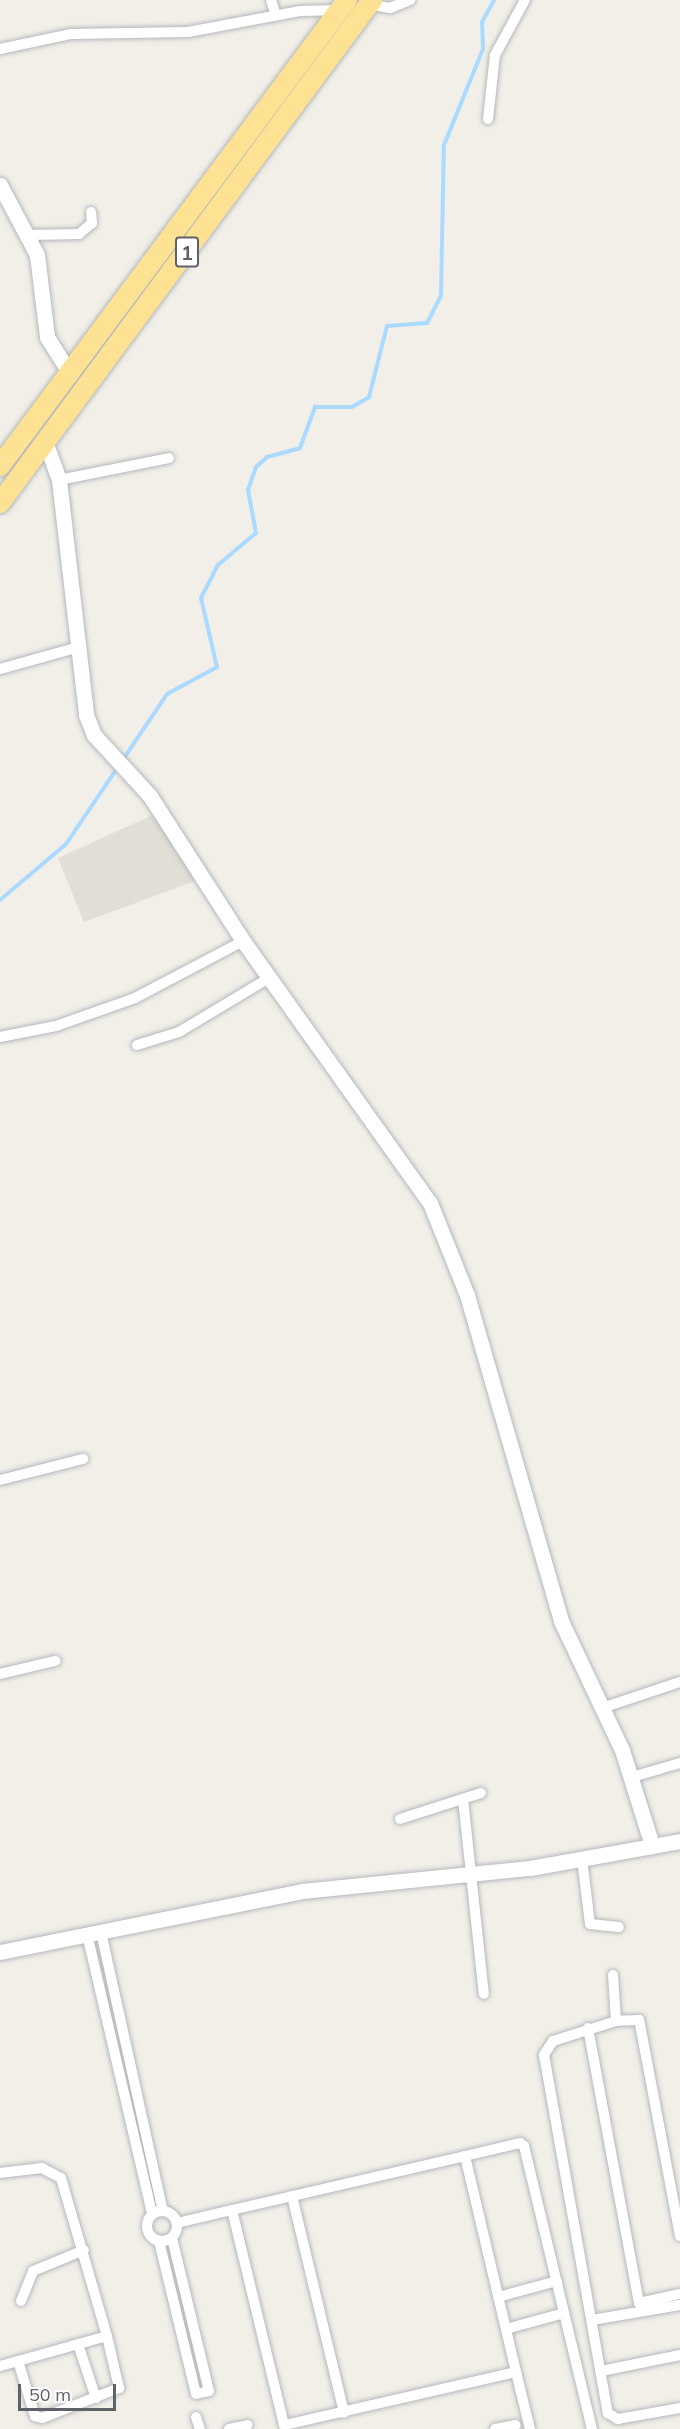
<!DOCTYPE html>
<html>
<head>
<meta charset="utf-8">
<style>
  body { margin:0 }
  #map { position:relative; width:680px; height:2429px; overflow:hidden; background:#f1efe8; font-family:Mulish,sans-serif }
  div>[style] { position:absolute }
  .education>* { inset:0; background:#e1ded6 }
  .stream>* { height:4px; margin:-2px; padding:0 2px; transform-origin:2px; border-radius:2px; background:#aadaff }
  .roads { filter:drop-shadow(0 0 2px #b5b8bc) drop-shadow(0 0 2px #b5b8bc) }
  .street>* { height:10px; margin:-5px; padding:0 5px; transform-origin:5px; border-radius:5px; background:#fff }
  .street>.ring { margin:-5px; padding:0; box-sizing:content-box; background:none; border:10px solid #fff; border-radius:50% }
  .secondary>* { height:15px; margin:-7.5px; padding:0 7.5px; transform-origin:7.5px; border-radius:7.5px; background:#fff }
  .highway>* { height:20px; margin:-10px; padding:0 10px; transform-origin:10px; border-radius:10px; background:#fde293 }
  span { translate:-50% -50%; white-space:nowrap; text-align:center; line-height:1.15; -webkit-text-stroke:4.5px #fff; paint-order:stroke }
  .shield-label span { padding:2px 4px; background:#fff; border:2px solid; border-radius:4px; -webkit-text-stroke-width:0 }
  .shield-label { font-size:20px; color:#5f6368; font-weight:700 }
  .scale { position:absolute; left:18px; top:2384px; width:98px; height:27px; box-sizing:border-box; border:3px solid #5f6368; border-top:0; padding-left:8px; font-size:18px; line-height:21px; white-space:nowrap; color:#5f6368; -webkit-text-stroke:4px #fff; paint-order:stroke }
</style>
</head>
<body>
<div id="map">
  <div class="education">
    <div style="clip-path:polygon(157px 813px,195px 881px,84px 922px,58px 858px)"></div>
  </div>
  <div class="stream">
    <div style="left:122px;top:761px;width:81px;rotate:-56.1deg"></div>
    <div style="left:167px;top:694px;width:57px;rotate:-28.4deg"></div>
    <div style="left:217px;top:667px;width:71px;rotate:-103.1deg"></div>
    <div style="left:201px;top:598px;width:37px;rotate:-63deg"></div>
    <div style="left:218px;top:565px;width:50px;rotate:-40.1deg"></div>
    <div style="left:256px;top:533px;width:44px;rotate:-100.5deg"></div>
    <div style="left:248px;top:490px;width:24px;rotate:-71deg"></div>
    <div style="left:256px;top:467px;width:15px;rotate:-42deg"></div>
    <div style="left:267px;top:457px;width:34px;rotate:-15deg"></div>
    <div style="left:300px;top:448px;width:44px;rotate:-69.9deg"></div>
    <div style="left:315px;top:407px;width:37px"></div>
    <div style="left:352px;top:407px;width:20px;rotate:-30deg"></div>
    <div style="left:369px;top:397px;width:73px;rotate:-75.8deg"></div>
    <div style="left:387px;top:326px;width:40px;rotate:-4.3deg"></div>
    <div style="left:427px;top:323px;width:31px;rotate:-63deg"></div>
    <div style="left:441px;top:295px;width:150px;rotate:-88.9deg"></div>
    <div style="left:444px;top:145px;width:104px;rotate:-67.9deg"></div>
    <div style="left:483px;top:49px;width:27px;rotate:-92deg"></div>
    <div style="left:482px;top:22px;width:25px;rotate:-61deg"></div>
    <div style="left:0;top:900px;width:87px;rotate:-40.3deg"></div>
    <div style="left:66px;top:844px;width:93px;rotate:-56deg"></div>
  </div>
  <div class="roads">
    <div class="street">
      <div style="left:271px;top:0;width:16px;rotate:72deg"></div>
      <div style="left:369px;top:4px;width:21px;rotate:11deg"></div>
      <div style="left:390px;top:8px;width:22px;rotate:-22deg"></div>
      <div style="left:0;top:49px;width:73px;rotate:-11.9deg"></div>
      <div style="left:71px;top:34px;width:117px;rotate:-1deg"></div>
      <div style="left:188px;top:32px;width:114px;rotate:-10.6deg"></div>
      <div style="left:300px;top:11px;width:40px;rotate:-1.4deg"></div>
      <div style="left:488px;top:119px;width:64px;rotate:-83.8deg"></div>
      <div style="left:495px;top:55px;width:63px;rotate:-61.4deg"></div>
      <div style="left:28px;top:235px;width:51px;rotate:-1.1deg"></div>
      <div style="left:79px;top:234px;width:17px;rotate:-40deg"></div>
      <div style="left:92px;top:223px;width:11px;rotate:-95deg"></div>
      <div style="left:59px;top:480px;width:112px;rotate:-11.3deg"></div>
      <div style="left:0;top:669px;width:82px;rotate:-15.6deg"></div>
      <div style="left:0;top:1037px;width:57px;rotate:-11.1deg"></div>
      <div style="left:56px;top:1026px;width:84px;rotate:-19.5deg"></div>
      <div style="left:135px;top:998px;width:122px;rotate:-27.8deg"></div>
      <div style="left:137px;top:1045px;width:44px;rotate:-17.2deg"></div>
      <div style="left:179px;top:1032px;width:105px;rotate:-31deg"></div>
      <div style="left:0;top:1480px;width:86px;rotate:-14.2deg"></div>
      <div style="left:0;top:1674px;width:57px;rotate:-13.3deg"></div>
      <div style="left:602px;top:1708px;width:82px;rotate:-18.4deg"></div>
      <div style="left:632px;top:1777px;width:50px;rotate:-16.3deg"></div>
      <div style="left:463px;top:1799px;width:196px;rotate:83.9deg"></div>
      <div style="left:400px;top:1819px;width:85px;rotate:-17.8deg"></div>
      <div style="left:582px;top:1859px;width:65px;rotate:83deg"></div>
      <div style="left:590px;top:1924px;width:29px;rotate:6deg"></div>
      <div style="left:101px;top:1932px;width:286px;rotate:77.5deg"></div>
      <div style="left:87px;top:1934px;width:287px;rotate:76.9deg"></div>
      <div style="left:613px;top:1975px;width:46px;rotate:86.3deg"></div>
      <div style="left:588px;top:2028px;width:280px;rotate:79.5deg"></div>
      <div style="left:639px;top:2303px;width:42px;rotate:-12.4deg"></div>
      <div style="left:465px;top:2156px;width:57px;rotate:-13.3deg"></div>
      <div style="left:520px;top:2143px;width:5px;rotate:37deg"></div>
      <div style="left:524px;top:2146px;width:291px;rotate:76.5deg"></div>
      <div style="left:0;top:2173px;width:42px;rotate:-6.8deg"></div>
      <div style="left:42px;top:2168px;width:21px;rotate:28deg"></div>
      <div style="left:61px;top:2178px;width:165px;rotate:73.8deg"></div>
      <div style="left:107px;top:2336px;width:111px;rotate:164.3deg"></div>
      <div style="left:292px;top:2196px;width:223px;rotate:76.5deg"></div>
      <div class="ring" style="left:147px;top:2211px;width:20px;height:20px"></div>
      <div style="left:177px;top:2223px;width:57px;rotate:-13.3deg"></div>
      <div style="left:232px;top:2210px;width:239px;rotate:-13deg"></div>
      <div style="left:465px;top:2156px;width:222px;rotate:76.7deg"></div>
      <div style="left:516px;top:2372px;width:238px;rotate:167.1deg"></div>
      <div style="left:284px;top:2425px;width:221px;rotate:-103.6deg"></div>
      <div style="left:680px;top:2236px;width:220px;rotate:-100.7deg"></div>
      <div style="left:639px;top:2020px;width:23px;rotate:178deg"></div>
      <div style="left:616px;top:2021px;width:66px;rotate:162.4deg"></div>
      <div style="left:553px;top:2041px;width:17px;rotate:123deg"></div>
      <div style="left:544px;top:2055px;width:364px;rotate:79.9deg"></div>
      <div style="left:608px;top:2413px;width:12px;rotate:31deg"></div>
      <div style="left:618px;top:2419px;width:63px;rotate:-10.1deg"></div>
      <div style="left:159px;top:2241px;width:157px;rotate:76.4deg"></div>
      <div style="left:196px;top:2394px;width:13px;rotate:-13deg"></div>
      <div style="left:209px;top:2391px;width:157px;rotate:-103.6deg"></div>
      <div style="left:498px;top:2297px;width:61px;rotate:-15.2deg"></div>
      <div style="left:21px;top:2301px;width:32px;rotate:-68deg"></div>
      <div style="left:33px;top:2271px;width:55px;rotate:-22.4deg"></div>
      <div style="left:592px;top:2320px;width:89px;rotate:-9.7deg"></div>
      <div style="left:506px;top:2329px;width:60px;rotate:-15.4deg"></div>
      <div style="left:78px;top:2344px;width:57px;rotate:71.6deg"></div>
      <div style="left:18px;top:2361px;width:58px;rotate:72.8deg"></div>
      <div style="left:35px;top:2416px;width:7px;rotate:16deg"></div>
      <div style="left:42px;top:2418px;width:83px;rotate:-21.3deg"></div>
      <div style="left:119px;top:2388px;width:53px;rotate:-103deg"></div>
      <div style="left:601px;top:2371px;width:81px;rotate:-11.4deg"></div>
      <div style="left:516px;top:2372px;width:59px;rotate:76.2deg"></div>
      <div style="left:196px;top:2417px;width:13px;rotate:72deg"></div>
      <div style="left:229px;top:2429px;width:19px;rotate:-12deg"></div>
      <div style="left:495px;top:2429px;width:21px;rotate:-11deg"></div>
    </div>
    <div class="secondary">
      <div style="left:0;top:185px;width:79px;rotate:62.1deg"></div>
      <div style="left:37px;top:255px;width:83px;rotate:83deg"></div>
      <div style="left:47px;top:337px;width:41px;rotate:57.8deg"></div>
      <div style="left:46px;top:444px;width:38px;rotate:70deg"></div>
      <div style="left:59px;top:480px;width:237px;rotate:83.4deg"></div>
      <div style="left:86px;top:715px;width:22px;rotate:68deg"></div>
      <div style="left:94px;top:735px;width:83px;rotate:47.4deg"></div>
      <div style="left:150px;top:796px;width:172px;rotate:57.3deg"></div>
      <div style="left:243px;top:941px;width:322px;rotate:54.5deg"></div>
      <div style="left:430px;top:1203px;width:99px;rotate:68.1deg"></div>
      <div style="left:467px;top:1295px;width:339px;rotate:73.9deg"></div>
      <div style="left:561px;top:1621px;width:143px;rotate:64.7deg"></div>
      <div style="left:622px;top:1750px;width:100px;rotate:72.5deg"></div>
      <div style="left:0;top:1952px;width:308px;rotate:-11.4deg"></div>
      <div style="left:302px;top:1891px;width:229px;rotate:-5.8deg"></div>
      <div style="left:530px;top:1868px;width:152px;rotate:-10.2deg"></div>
    </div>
    <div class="highway">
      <div style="left:0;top:466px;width:581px;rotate:-53.33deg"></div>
      <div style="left:0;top:503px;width:626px;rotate:-53.51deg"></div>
    </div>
  </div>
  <div class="shield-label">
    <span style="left:187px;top:252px">1</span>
  </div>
  <div class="scale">50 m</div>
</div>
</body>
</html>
